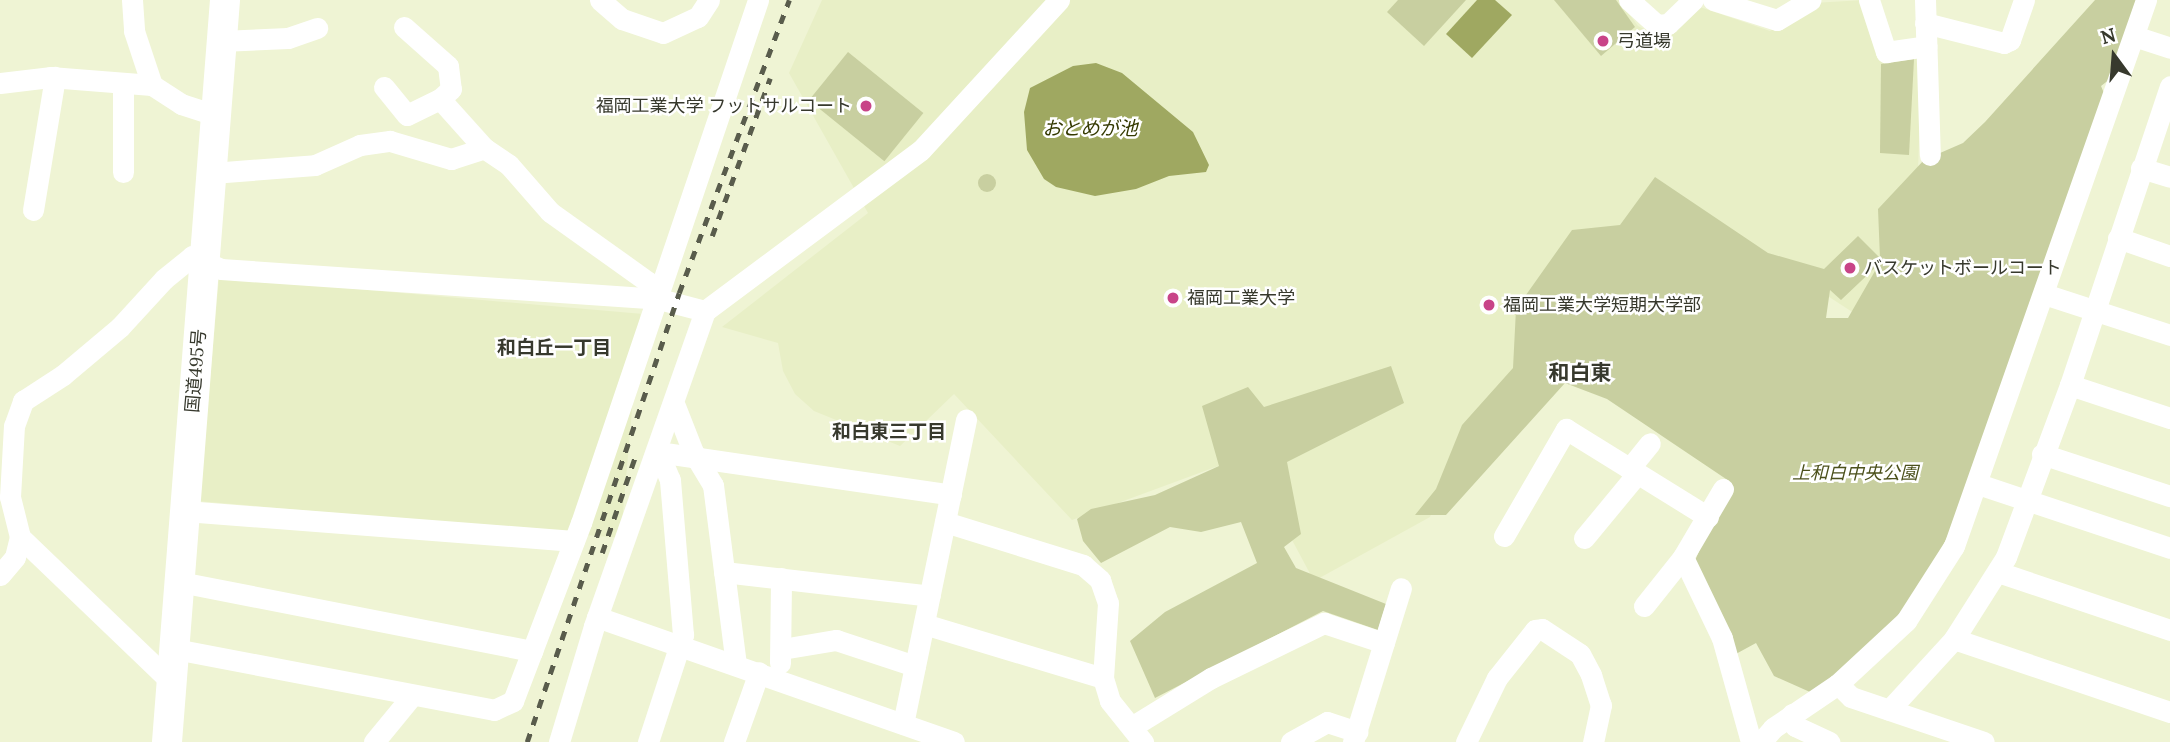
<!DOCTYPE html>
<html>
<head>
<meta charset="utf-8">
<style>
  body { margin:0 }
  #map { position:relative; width:2170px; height:742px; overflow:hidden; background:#eff4d4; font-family:Lora,"Noto Sans JP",serif }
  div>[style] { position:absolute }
  .built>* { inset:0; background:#e8efc6; transform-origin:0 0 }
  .green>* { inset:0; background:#c8cfa0; transform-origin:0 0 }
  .round { border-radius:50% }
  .water>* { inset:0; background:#9fa861 }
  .minor>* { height:21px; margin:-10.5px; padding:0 10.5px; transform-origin:10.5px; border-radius:10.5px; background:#fff }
  .highway>* { height:30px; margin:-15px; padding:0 15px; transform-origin:15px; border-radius:15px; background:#fff }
  .rail>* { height:4.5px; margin-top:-2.25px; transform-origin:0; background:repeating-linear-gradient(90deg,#595c4c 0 9px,transparent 0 18px) }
  .dots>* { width:19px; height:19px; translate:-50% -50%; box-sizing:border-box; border:4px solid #fff; border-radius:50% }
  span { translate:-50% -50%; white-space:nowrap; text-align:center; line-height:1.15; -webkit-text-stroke:5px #fff; paint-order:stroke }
  .poi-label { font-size:18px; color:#37392d }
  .left { translate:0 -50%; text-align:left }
  .right { translate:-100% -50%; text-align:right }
  .street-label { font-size:18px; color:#37392d }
  .park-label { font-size:18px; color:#4c511c; font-style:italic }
  .water-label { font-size:19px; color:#343900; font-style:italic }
  .neighbourhood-label { font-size:19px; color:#37392d; font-weight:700 }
  .quarter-label { font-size:21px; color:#37392d; font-weight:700 }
  .north { position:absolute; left:2079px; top:21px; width:70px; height:70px; -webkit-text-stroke:5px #fff; paint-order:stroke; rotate:344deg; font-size:19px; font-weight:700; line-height:28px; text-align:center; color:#37392d }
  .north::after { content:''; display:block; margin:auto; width:24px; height:32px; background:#37392d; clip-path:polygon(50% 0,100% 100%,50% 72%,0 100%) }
</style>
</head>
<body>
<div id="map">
  <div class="built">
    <div style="clip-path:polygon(822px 0,1619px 0,1638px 26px,1663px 39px,1700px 7px,1770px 31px,1813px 3px,1864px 0,1880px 60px,1922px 55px,1918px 171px,1894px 252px,1860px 317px,1677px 198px,1463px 432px,1430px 517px,1314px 581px,1292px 540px,1267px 448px,1072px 520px,954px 394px,900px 446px,814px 411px,795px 394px,783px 371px,778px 343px,722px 327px,868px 213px,789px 73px)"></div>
    <div style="left:219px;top:277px;width:423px;height:225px;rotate:5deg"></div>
  </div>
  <div class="green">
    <div style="clip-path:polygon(1398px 0,1466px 0,1424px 46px,1387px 12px)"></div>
    <div style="clip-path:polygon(1554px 0,1616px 0,1635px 27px,1601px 56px)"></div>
    <div style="clip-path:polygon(evenodd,2095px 0,2136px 0,2110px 79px,2101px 86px,2106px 98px,1959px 513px,1926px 580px,1885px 633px,1836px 676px,1810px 692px,1774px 676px,1756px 643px,1734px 655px,1694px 563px,1729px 481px,1607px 399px,1565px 383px,1446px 515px,1415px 515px,1436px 489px,1462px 425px,1513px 368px,1516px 309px,1572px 230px,1620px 225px,1655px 177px,1768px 253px,1824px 269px,1858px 236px,1880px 258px,1878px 209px,1924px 160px,1963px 143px,1985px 122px,2095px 0,1879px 264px,1848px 318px,1826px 318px,1830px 290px,1841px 300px,1879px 264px)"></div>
    <div style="left:848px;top:52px;width:97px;height:62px;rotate:39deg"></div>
    <div style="clip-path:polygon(1914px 59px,1909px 155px,1880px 153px,1881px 64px)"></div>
    <div class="round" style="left:978px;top:174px;width:18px;height:18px"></div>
    <div style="clip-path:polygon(1391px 366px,1404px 403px,1287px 462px,1301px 534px,1284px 547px,1296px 568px,1386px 604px,1378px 630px,1323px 611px,1155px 698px,1130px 641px,1165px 612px,1257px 563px,1241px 522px,1201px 532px,1170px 527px,1101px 563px,1083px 541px,1077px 519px,1091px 509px,1155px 495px,1219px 466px,1202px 406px,1248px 387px,1264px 407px)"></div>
  </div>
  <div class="water">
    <div style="clip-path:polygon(1477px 0,1495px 0,1512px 15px,1472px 58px,1446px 34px)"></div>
    <div style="clip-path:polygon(1096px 63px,1122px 73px,1193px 132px,1209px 165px,1206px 172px,1169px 176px,1136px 189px,1095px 196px,1056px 187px,1044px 179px,1027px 150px,1024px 112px,1030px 88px,1073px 66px)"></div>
  </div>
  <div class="minor">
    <div style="left:132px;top:0;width:31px;rotate:86deg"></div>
    <div style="left:134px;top:31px;width:57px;rotate:71.6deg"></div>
    <div style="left:600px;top:0;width:29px;rotate:41deg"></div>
    <div style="left:622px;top:19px;width:43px;rotate:18.9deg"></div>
    <div style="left:663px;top:33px;width:38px;rotate:-25deg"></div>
    <div style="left:698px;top:17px;width:20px;rotate:-57deg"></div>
    <div style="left:1629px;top:0;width:38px;rotate:42deg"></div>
    <div style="left:1657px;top:25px;width:11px;rotate:-5deg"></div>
    <div style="left:1668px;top:24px;width:35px;rotate:-44deg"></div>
    <div style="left:1713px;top:0;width:67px;rotate:17.4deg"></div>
    <div style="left:1777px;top:20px;width:39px;rotate:-31deg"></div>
    <div style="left:1869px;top:0;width:55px;rotate:71.9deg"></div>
    <div style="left:1886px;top:52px;width:41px;rotate:-8.3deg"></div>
    <div style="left:1925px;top:0;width:155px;rotate:88.2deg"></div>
    <div style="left:1925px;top:23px;width:81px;rotate:14.2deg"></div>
    <div style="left:2004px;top:43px;width:7px;rotate:-27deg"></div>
    <div style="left:2010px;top:40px;width:42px;rotate:-70.7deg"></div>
    <div style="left:404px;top:27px;width:59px;rotate:41.6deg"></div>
    <div style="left:448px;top:66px;width:23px;rotate:83deg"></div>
    <div style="left:451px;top:89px;width:15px;rotate:138deg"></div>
    <div style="left:440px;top:99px;width:66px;rotate:48.1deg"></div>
    <div style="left:2134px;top:36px;width:38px;rotate:18deg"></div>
    <div style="left:221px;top:41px;width:67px;rotate:-2.6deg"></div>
    <div style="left:288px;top:38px;width:31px;rotate:-19deg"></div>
    <div style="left:0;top:83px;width:50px;rotate:-6.8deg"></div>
    <div style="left:50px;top:77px;width:102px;rotate:4.5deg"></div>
    <div style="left:152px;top:85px;width:35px;rotate:33deg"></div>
    <div style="left:181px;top:104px;width:35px;rotate:18deg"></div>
    <div style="left:123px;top:83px;width:89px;rotate:90deg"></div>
    <div style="left:384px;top:87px;width:36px;rotate:51deg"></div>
    <div style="left:407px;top:115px;width:37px;rotate:-26deg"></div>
    <div style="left:2141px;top:168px;width:30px;rotate:17deg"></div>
    <div style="left:212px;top:173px;width:103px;rotate:-4.4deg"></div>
    <div style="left:315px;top:165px;width:49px;rotate:-24deg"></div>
    <div style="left:360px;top:145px;width:30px;rotate:-8deg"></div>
    <div style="left:390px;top:141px;width:64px;rotate:16.4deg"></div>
    <div style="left:451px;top:159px;width:35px;rotate:-18deg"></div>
    <div style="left:484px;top:148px;width:30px;rotate:34deg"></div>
    <div style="left:509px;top:165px;width:62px;rotate:48.9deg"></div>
    <div style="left:550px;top:212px;width:120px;rotate:35.5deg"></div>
    <div style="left:648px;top:282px;width:20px;rotate:57deg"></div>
    <div style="left:33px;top:210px;width:135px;rotate:-80.6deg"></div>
    <div style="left:2118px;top:238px;width:55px;rotate:19.1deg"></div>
    <div style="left:2044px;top:294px;width:133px;rotate:18deg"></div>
    <div style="left:2070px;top:385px;width:105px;rotate:18.3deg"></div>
    <div style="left:675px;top:406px;width:49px;rotate:68.6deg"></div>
    <div style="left:693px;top:452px;width:39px;rotate:59deg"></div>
    <div style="left:713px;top:485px;width:180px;rotate:82.7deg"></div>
    <div style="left:658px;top:452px;width:296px;rotate:8.3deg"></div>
    <div style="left:2042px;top:454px;width:135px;rotate:18.2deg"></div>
    <div style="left:1629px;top:469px;width:33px;rotate:-51deg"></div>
    <div style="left:1978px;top:484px;width:202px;rotate:18.4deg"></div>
    <div style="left:1723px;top:489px;width:79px;rotate:120.5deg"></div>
    <div style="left:1683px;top:557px;width:90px;rotate:64.3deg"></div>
    <div style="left:1722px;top:638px;width:108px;rotate:74.4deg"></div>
    <div style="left:185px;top:511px;width:390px;rotate:4.4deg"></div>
    <div style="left:945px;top:522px;width:145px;rotate:17.3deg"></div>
    <div style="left:1083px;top:565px;width:23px;rotate:41deg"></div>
    <div style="left:1100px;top:580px;width:24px;rotate:71deg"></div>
    <div style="left:1108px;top:603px;width:75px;rotate:93.8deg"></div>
    <div style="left:1103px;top:678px;width:24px;rotate:73deg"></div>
    <div style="left:1110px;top:701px;width:53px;rotate:51.2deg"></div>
    <div style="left:1504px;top:536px;width:124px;rotate:-59.9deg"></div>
    <div style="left:1566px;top:429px;width:167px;rotate:31.8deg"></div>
    <div style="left:20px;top:537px;width:211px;rotate:43.8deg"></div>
    <div style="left:1584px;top:538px;width:83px;rotate:-50.4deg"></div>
    <div style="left:724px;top:572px;width:207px;rotate:6.6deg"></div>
    <div style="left:1998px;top:572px;width:182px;rotate:18.6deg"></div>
    <div style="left:0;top:575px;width:23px;rotate:-50deg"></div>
    <div style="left:15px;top:557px;width:21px;rotate:-76deg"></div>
    <div style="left:20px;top:537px;width:41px;rotate:-104deg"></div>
    <div style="left:10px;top:497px;width:71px;rotate:-86.8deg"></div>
    <div style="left:14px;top:426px;width:27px;rotate:-70deg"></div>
    <div style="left:23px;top:401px;width:48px;rotate:-33deg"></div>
    <div style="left:63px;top:375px;width:75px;rotate:-40.1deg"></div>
    <div style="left:120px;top:327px;width:65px;rotate:-47.5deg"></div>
    <div style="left:164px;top:279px;width:36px;rotate:-39deg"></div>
    <div style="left:192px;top:256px;width:32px;rotate:24deg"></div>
    <div style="left:221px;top:269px;width:439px;rotate:3.9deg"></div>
    <div style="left:659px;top:299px;width:48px;rotate:14.6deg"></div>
    <div style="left:705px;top:311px;width:269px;rotate:-36.7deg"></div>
    <div style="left:921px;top:150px;width:204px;rotate:-47.4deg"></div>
    <div style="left:180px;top:582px;width:359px;rotate:11.1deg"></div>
    <div style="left:1644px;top:606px;width:63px;rotate:-51.5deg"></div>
    <div style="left:597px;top:617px;width:378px;rotate:19.3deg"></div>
    <div style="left:924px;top:624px;width:187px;rotate:16.8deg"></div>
    <div style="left:1954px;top:639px;width:228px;rotate:18.7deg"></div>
    <div style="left:175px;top:649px;width:325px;rotate:10.8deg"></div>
    <div style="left:494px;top:710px;width:21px;rotate:-25deg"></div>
    <div style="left:513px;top:701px;width:191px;rotate:-69.1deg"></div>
    <div style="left:581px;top:523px;width:552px;rotate:-71.3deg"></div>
    <div style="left:782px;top:649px;width:55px;rotate:-9.5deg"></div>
    <div style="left:836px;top:640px;width:83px;rotate:18.2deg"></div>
    <div style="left:780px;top:663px;width:85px;rotate:-89.3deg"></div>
    <div style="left:1838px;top:684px;width:18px;rotate:45deg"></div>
    <div style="left:1851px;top:697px;width:140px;rotate:18.7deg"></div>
    <div style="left:1889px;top:710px;width:96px;rotate:-47.5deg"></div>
    <div style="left:1954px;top:639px;width:97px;rotate:-57.6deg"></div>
    <div style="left:2006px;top:557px;width:184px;rotate:-69.6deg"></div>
    <div style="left:2070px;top:385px;width:315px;rotate:-71.5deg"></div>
    <div style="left:1792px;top:714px;width:12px;rotate:76deg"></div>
    <div style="left:1795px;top:726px;width:38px;rotate:25deg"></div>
    <div style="left:903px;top:724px;width:311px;rotate:-78.3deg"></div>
    <div style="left:1133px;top:726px;width:92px;rotate:-31.6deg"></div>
    <div style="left:1211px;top:678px;width:126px;rotate:-26deg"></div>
    <div style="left:1324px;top:623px;width:63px;rotate:18.4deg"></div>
    <div style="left:374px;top:742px;width:58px;rotate:-50.6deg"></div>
    <div style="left:559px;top:742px;width:121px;rotate:-73.2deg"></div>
    <div style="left:594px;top:626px;width:334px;rotate:-70.6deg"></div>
    <div style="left:648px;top:742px;width:113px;rotate:-71.9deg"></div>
    <div style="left:683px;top:635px;width:156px;rotate:-94.8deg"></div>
    <div style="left:670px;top:480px;width:30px;rotate:-113deg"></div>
    <div style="left:734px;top:742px;width:74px;rotate:-70.3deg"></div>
    <div style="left:1291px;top:742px;width:41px;rotate:-29.1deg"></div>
    <div style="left:1327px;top:722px;width:32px;rotate:18deg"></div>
    <div style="left:1353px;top:742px;width:161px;rotate:-72.7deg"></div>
    <div style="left:1466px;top:742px;width:71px;rotate:-64.2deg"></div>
    <div style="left:1497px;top:678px;width:61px;rotate:-51.6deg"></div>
    <div style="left:1535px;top:630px;width:7px;rotate:-8deg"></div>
    <div style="left:1542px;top:629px;width:45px;rotate:33.3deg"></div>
    <div style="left:1580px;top:654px;width:24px;rotate:62deg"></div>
    <div style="left:1591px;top:675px;width:32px;rotate:72deg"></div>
    <div style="left:1601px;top:705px;width:38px;rotate:102deg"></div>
    <div style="left:1761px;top:742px;width:18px;rotate:-49deg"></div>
    <div style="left:1773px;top:728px;width:78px;rotate:-34.1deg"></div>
    <div style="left:1838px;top:684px;width:93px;rotate:-42.8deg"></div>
    <div style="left:1906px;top:621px;width:89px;rotate:-57.4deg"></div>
    <div style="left:1954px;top:546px;width:579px;rotate:-70.63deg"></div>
  </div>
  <div class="highway">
    <div style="left:167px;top:742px;width:744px;rotate:-85.53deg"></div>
  </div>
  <div class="rail">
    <div style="left:712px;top:236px;width:168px;rotate:-69.8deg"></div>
    <div style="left:602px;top:553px;width:105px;rotate:-71deg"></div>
    <div style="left:527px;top:742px;width:474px;rotate:-71.3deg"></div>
    <div style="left:679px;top:293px;width:313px;rotate:-69.4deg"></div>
  </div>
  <div class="dots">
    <div style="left:1603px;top:41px;background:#c84488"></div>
    <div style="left:866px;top:106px;background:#c84488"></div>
    <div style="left:1850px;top:268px;background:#c84488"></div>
    <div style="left:1173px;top:298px;background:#c84488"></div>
    <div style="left:1489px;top:305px;background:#c84488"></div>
  </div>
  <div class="poi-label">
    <span class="left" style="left:1617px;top:41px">弓道場</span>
    <span class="right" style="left:852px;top:106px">福岡工業大学 フットサルコート</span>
    <span class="left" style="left:1864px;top:268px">バスケットボールコート</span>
    <span class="left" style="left:1187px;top:298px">福岡工業大学</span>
    <span class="left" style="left:1503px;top:305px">福岡工業大学短期大学部</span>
  </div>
  <div class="street-label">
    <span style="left:196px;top:371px;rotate:-85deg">国道495号</span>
  </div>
  <div class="park-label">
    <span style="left:1855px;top:473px">上和白中央公園</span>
  </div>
  <div class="water-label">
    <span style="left:1090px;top:129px">おとめが池</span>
  </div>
  <div class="neighbourhood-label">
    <span style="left:554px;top:348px">和白丘一丁目</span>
    <span style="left:889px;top:432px">和白東三丁目</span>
  </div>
  <div class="quarter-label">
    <span style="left:1580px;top:373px">和白東</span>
  </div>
  <div class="north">N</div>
</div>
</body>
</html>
